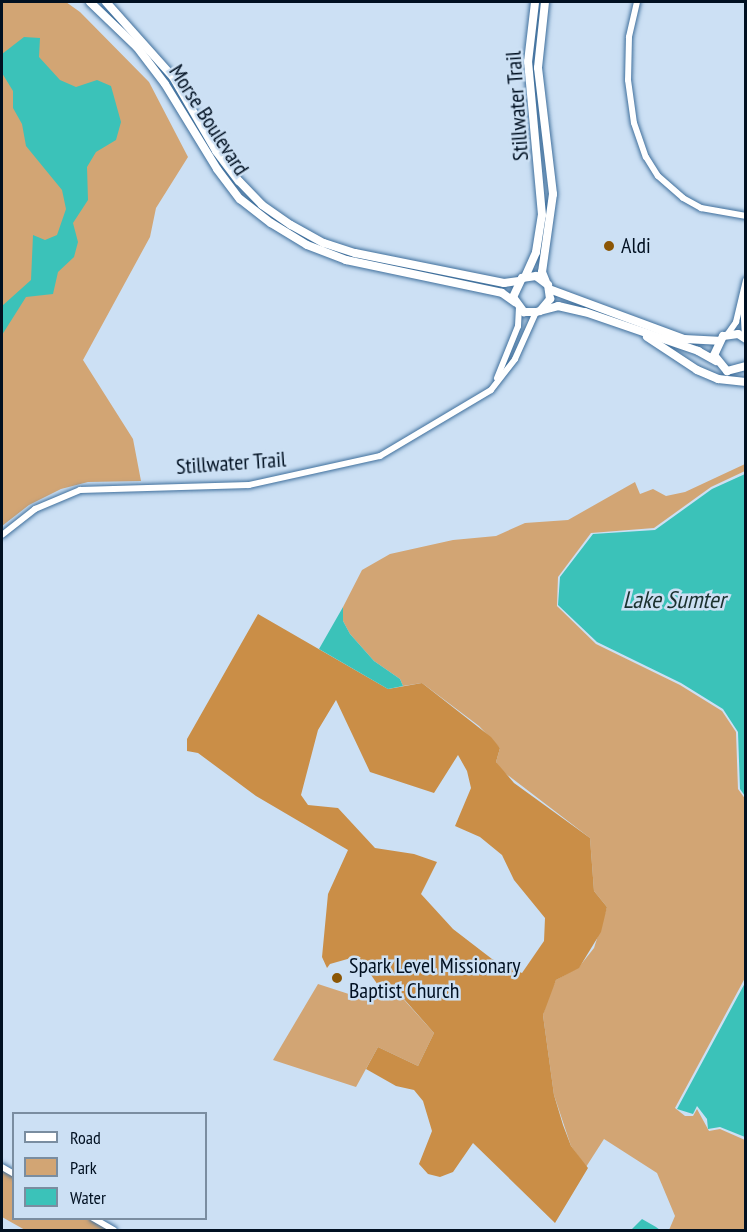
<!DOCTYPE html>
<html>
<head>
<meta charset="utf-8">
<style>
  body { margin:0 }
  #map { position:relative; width:747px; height:1232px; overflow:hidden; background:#cce0f4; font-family:"PT Sans Narrow",sans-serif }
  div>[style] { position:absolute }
  .green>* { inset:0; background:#d2a574 }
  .forest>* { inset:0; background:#ca8e47 }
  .water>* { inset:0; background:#3bc2b9 }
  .roads { filter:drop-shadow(0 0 2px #3f6f9c) drop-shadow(0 0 2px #3f6f9c) }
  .minor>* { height:6px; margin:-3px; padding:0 3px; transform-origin:3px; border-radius:3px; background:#fff }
  .major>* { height:8px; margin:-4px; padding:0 4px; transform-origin:4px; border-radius:4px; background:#fff }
  .dots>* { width:16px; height:16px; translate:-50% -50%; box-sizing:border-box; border:3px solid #cce0f4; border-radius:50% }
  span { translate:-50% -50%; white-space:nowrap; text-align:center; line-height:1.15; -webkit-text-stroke:5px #cce0f4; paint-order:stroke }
  .street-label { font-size:22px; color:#001021 }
  .poi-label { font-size:22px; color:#001021 }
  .left { translate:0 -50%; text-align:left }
  .water-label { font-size:24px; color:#1b312f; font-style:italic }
  .frame { position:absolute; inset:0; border:3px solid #001021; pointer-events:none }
  .legend { position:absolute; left:12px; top:1112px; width:195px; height:108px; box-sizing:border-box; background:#cce0f4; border:2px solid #7a8da0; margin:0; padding:8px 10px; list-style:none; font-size:18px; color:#001021 }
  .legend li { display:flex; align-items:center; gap:12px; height:30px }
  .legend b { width:30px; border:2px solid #7a8da0 }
</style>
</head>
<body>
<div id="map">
  <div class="green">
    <div style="clip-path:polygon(2px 2px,66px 2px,80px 12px,149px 82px,188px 157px,156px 208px,150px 237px,83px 360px,133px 439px,141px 481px,88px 482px,61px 489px,29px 505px,2px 526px)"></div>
    <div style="clip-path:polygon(745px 464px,745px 471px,711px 487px,654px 528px,591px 533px,558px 577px,557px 606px,596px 644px,680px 685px,722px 711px,736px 732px,738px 789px,746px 800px,745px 978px,675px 1108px,685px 1116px,693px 1116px,697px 1109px,709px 1131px,720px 1129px,745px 1140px,745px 1230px,669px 1230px,675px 1216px,657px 1173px,604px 1139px,586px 1167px,571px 1146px,554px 1095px,543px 1015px,548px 997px,556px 980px,579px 967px,594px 948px,607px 907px,594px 891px,590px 838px,501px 770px,496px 762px,500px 748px,479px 726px,422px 683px,403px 686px,400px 679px,374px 661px,350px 634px,343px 621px,343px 607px,362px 570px,390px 554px,453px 540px,496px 536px,525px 523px,568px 520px,635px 482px,640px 494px,653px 489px,666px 496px,685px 492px)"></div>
    <div style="clip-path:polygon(388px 982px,434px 1033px,418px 1066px,378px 1047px,356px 1087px,273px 1060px,318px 984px,358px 997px)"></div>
    <div style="clip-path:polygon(2px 1170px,13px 1176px,14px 1218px,88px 1219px,109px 1230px,25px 1230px,2px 1217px)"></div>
  </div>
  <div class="forest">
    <div style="clip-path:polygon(evenodd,258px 614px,388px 689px,422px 683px,491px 737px,500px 748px,496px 762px,514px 783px,590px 838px,594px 891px,607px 907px,601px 932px,579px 968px,556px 980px,543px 1015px,554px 1095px,563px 1125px,571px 1146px,588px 1168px,555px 1223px,473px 1143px,453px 1172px,440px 1177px,428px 1174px,419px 1164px,432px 1131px,423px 1101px,414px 1090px,396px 1086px,366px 1069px,378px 1047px,418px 1066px,434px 1033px,389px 982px,380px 988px,358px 956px,330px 964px,327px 968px,322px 957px,328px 894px,348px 850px,256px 796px,198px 753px,187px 751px,187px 739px,258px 614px,336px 700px,370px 772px,434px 793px,458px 755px,467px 771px,471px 788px,455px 826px,480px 837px,502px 855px,514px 880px,545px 918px,544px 941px,522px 973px,492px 959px,453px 929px,421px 894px,437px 862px,414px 854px,375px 848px,338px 808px,308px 805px,301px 795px,318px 730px,336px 700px)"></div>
  </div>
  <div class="water">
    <div style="clip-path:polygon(24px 37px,40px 38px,39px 57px,60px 80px,76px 87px,97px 80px,111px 86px,121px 122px,116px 140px,96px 152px,87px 167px,88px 200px,73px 223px,78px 242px,74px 257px,58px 272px,53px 294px,26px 297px,2px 335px,2px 306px,31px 280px,33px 235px,45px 240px,57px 235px,66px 209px,62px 190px,26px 146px,22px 124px,13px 108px,13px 91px,2px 73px,2px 54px)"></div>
    <div style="clip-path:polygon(745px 474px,745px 796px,740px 789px,738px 732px,723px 709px,681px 683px,597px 642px,558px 605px,560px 577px,593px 534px,655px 530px,712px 489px)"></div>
    <div style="clip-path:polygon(343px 607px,343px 621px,350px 634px,374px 661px,400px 679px,403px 686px,388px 689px,319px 649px)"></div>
    <div style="clip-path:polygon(745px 983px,745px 1137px,720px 1127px,708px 1129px,707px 1119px,697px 1106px,693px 1114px,677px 1109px)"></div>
    <div style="clip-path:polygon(642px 1219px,656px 1227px,660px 1230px,631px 1230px)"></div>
  </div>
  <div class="roads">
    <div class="minor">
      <div style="left:637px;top:2px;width:36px;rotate:103deg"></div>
      <div style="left:629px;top:37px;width:43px;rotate:91.3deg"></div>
      <div style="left:628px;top:80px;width:43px;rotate:82.1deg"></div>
      <div style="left:634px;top:123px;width:36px;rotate:71deg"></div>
      <div style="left:646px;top:157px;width:22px;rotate:58deg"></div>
      <div style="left:658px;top:176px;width:33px;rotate:41deg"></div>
      <div style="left:683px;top:198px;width:21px;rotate:29deg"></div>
      <div style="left:701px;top:208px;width:46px;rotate:10.1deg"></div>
      <div style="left:743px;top:300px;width:38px;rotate:87deg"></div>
      <div style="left:727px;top:335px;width:16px;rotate:-55deg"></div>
      <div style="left:736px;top:322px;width:43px;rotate:-76.6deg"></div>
      <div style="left:497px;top:378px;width:56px;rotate:-68deg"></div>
      <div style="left:518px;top:326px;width:18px;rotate:-87deg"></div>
      <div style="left:2px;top:535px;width:42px;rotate:-38.2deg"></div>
      <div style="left:35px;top:509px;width:49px;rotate:-22.9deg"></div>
      <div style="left:80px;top:490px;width:169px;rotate:-1.7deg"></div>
      <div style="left:249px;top:485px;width:134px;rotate:-12.5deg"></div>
      <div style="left:380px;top:456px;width:129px;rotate:-30.7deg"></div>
      <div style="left:491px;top:390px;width:39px;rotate:-52deg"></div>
      <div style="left:515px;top:359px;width:51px;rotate:-65.9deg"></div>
      <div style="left:2px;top:1167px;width:14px;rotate:30deg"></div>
      <div style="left:93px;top:1218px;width:24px;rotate:30deg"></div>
    </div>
    <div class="major">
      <div style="left:90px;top:2px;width:65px;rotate:43.8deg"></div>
      <div style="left:137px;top:47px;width:46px;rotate:52.9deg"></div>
      <div style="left:165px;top:84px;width:100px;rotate:58.5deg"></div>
      <div style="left:217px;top:169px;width:38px;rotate:53deg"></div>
      <div style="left:240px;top:199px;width:39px;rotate:38deg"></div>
      <div style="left:271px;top:223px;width:42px;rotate:31.4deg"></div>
      <div style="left:307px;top:245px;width:42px;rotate:21deg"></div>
      <div style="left:346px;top:260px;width:159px;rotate:11.9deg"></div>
      <div style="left:502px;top:293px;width:16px;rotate:35deg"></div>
      <div style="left:106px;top:2px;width:101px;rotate:48.2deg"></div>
      <div style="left:173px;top:77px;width:86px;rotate:59.8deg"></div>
      <div style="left:216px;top:151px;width:38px;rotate:53deg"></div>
      <div style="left:239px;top:181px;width:33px;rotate:46deg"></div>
      <div style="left:262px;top:205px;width:35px;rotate:35deg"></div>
      <div style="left:291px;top:225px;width:38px;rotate:29deg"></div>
      <div style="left:324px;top:243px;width:33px;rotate:18deg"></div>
      <div style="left:355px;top:253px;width:152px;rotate:11.4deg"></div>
      <div style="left:504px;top:283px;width:15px;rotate:-8deg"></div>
      <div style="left:545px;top:2px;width:66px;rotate:96.1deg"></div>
      <div style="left:538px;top:68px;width:127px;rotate:83.2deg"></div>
      <div style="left:553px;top:194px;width:79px;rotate:98deg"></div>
      <div style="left:542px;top:272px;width:11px;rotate:68deg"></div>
      <div style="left:525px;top:277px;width:27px;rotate:-66deg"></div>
      <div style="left:536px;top:252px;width:37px;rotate:-81deg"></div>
      <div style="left:542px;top:215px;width:154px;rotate:-95.2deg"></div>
      <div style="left:528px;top:62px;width:60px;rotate:-83.3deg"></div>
      <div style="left:549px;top:289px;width:144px;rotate:20.3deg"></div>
      <div style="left:684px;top:339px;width:34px;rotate:3deg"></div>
      <div style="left:540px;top:311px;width:16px;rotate:-50deg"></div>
      <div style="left:550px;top:299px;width:14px;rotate:-98deg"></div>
      <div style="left:548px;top:285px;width:15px;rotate:-143deg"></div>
      <div style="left:536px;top:276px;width:14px;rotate:172deg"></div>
      <div style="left:522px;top:278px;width:21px;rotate:115deg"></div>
      <div style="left:513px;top:297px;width:19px;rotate:54deg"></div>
      <div style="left:524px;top:312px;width:12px"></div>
      <div style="left:536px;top:312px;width:23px;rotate:-15deg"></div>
      <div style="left:558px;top:306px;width:28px;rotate:13deg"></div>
      <div style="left:585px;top:312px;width:120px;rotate:19deg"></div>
      <div style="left:698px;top:351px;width:21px;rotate:29deg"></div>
      <div style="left:647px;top:337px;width:60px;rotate:33.4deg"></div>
      <div style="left:697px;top:370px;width:23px;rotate:23deg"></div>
      <div style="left:718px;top:379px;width:28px;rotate:6deg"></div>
      <div style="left:746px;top:339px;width:9px;rotate:-148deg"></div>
      <div style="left:738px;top:334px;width:15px;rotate:172deg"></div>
      <div style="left:723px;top:336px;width:21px;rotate:115deg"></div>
      <div style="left:714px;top:355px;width:21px;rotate:51deg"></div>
      <div style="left:727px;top:371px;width:20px;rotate:-15deg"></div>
    </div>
  </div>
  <div class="dots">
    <div style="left:609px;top:246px;background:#8b5605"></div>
    <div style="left:337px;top:978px;background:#8b5605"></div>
  </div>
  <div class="street-label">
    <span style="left:517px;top:106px;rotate:-94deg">Stillwater Trail</span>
    <span style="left:209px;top:120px;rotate:57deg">Morse Boulevard</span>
    <span style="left:231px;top:463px;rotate:-4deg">Stillwater Trail</span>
  </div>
  <div class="poi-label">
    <span class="left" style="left:621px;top:246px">Aldi</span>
    <span class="left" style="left:349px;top:978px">Spark Level Missionary<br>Baptist Church</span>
  </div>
  <div class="water-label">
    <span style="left:674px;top:600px">Lake Sumter</span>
  </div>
  <div class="frame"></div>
  <ul class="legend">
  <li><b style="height:8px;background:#fff"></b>Road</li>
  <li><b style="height:16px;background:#d2a574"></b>Park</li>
  <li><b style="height:16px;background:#3bc2b9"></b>Water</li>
  </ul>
</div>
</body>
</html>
